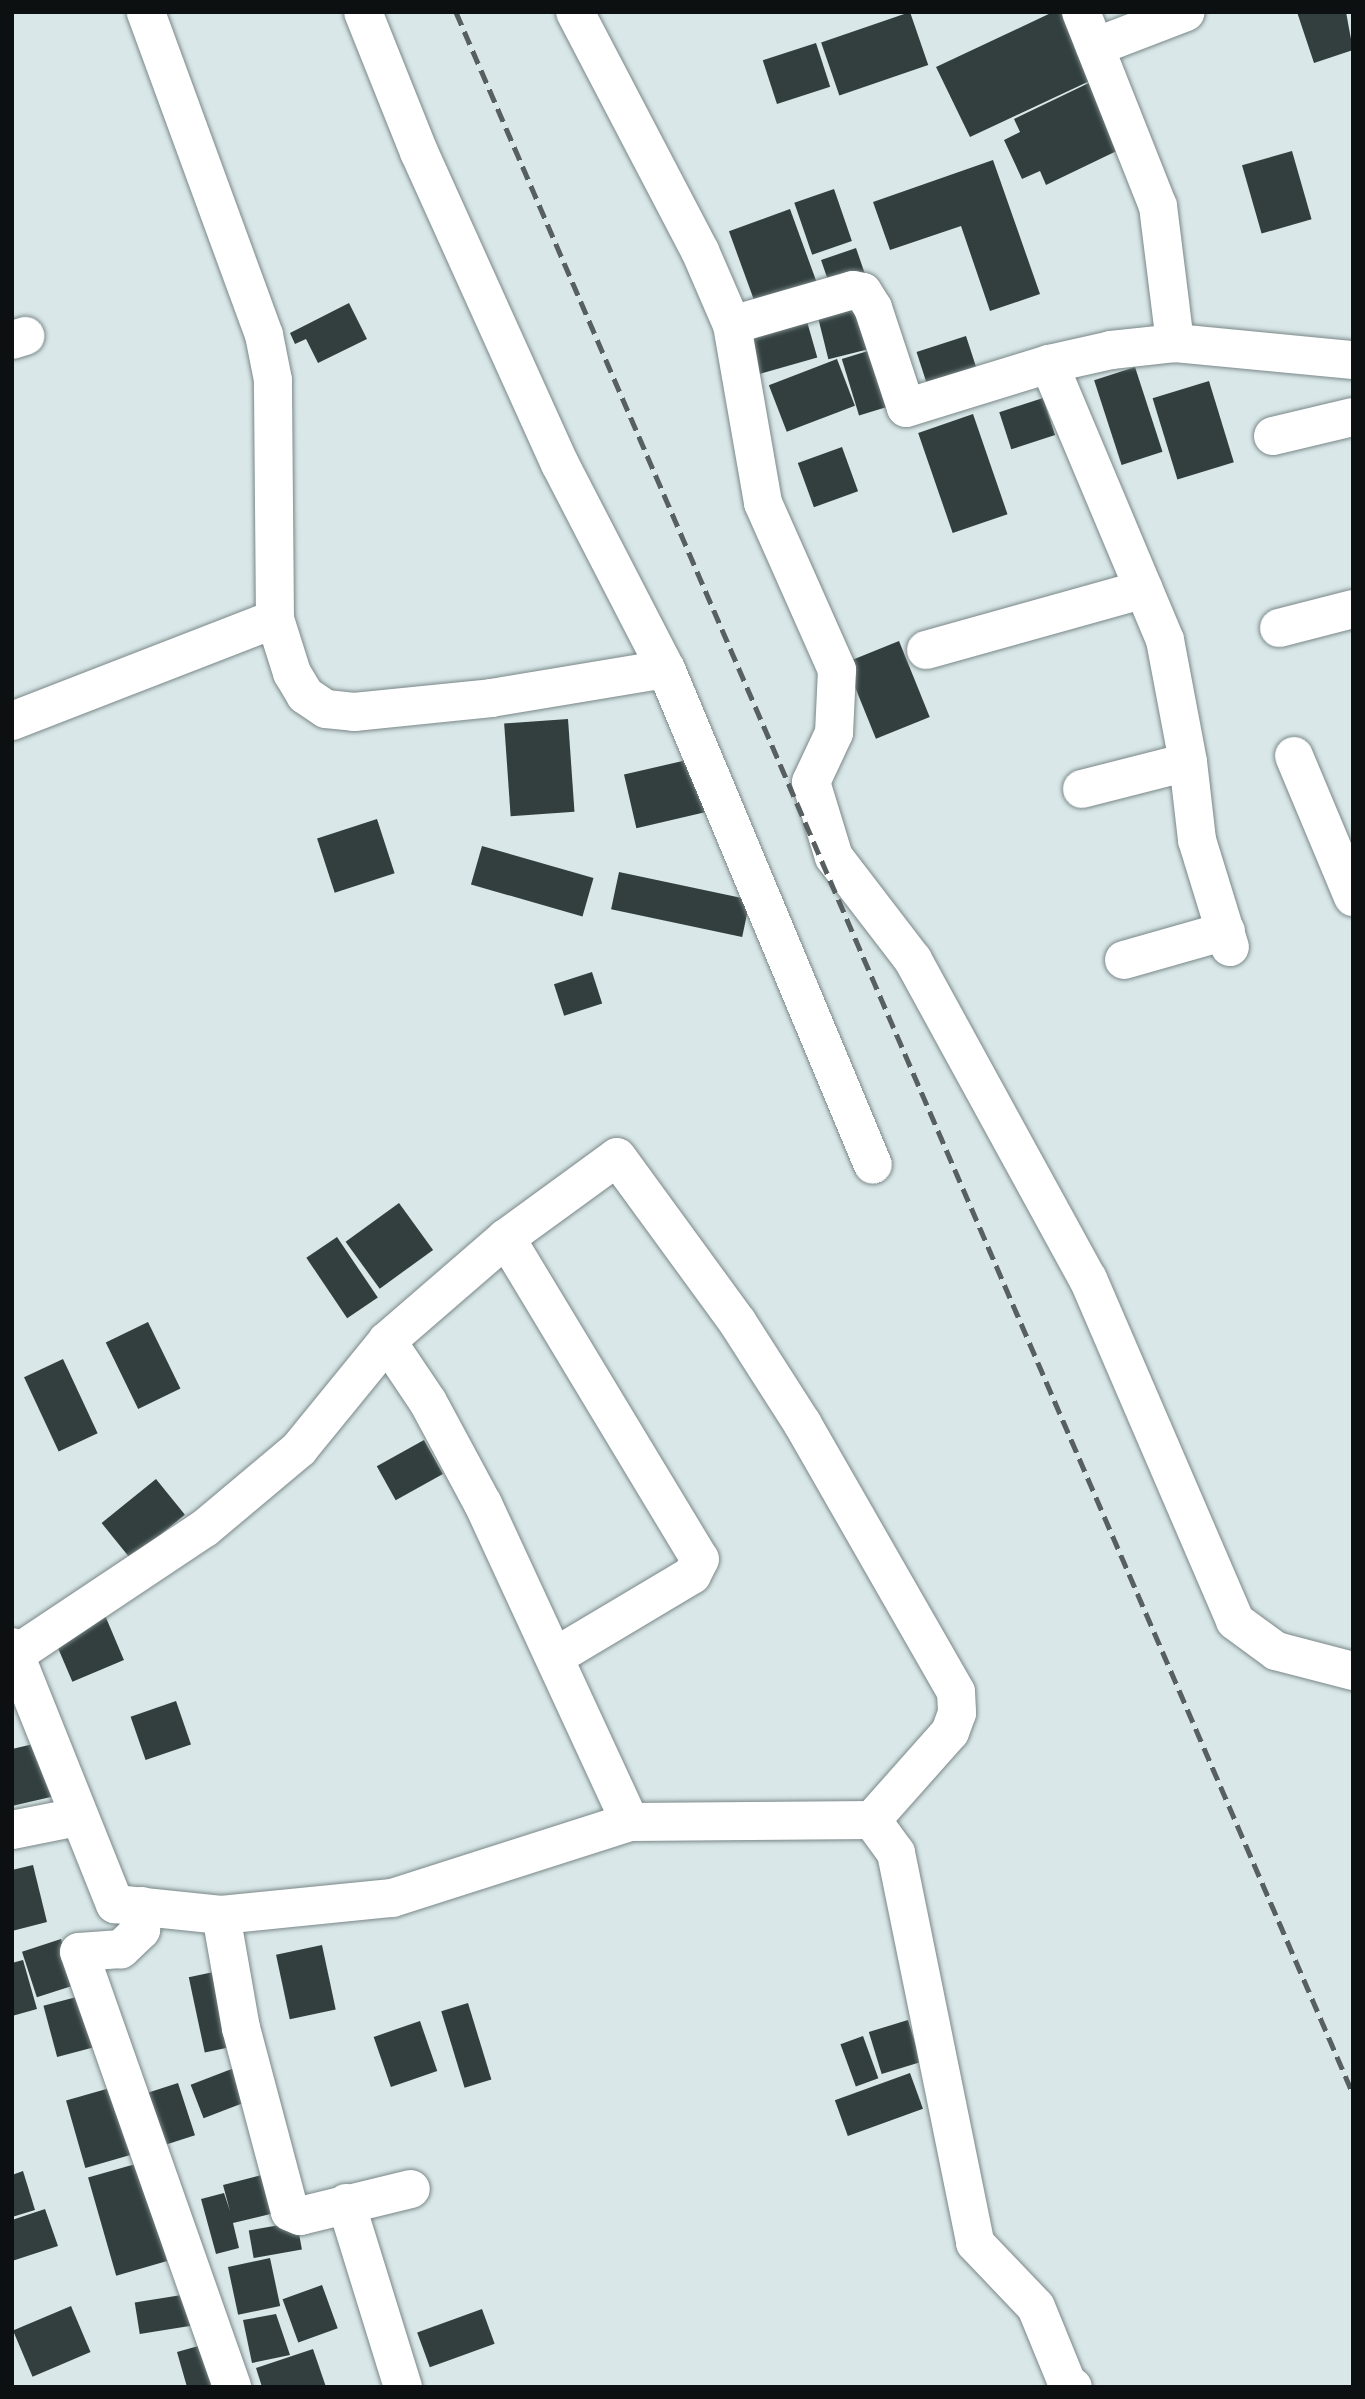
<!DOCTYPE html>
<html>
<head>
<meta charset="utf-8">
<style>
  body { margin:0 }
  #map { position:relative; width:1365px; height:2399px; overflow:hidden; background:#d9e7e8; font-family:"Nunito Sans",sans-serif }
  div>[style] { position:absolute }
  .building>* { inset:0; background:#333f3f; transform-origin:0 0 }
  .roads { filter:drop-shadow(0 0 2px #7a8788) drop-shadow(0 0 2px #7a8788) }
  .minor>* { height:38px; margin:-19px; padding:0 19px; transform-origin:19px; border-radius:19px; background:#fff }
  .rail>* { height:5px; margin-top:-2.5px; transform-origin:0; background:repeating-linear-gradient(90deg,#575f60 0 14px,transparent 0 21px) }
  span { translate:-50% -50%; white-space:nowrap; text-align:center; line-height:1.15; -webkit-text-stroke:7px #d9e7e8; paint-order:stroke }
  .frame { position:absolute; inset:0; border:14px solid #0c1011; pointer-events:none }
</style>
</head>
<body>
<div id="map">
  <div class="building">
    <div style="left:910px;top:12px;width:56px;height:94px;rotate:71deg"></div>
    <div style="clip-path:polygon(1053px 12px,1064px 12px,1096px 78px,970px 137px,936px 67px)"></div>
    <div style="clip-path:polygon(1297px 12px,1346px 12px,1353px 50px,1314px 63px)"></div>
    <div style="left:816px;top:43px;width:46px;height:56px;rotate:72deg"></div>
    <div style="clip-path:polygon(1095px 80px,1127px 146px,1046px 185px,1040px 171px,1022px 179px,1004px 140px,1020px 132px,1014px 119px)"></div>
    <div style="left:1292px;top:151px;width:71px;height:52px;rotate:74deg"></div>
    <div style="clip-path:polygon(993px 160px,1040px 294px,990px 311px,961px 226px,890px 250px,873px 202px)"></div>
    <div style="left:834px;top:189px;width:55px;height:42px;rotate:71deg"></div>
    <div style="left:790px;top:209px;width:81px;height:65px;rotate:70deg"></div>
    <div style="left:856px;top:248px;width:31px;height:37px;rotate:71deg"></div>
    <div style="left:859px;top:300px;width:50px;height:44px;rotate:76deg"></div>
    <div style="clip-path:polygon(349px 303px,367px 339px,318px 363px,306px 339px,295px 344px,290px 333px)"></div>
    <div style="left:806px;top:318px;width:41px;height:61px;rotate:74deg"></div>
    <div style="left:966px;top:336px;width:44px;height:52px;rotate:72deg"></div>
    <div style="left:881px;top:347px;width:59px;height:41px;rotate:73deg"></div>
    <div style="left:837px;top:359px;width:50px;height:73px;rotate:69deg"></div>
    <div style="left:1135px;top:367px;width:89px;height:43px;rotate:72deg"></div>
    <div style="left:1209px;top:381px;width:85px;height:59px;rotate:73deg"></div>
    <div style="left:1043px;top:398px;width:39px;height:46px;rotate:72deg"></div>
    <div style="left:973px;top:414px;width:106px;height:58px;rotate:71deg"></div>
    <div style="left:842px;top:447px;width:47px;height:47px;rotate:70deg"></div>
    <div style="left:899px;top:641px;width:82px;height:58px;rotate:68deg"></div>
    <div style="left:568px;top:719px;width:93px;height:64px;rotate:86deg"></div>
    <div style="left:700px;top:757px;width:55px;height:78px;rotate:77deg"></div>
    <div style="left:377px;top:819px;width:57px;height:63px;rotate:72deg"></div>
    <div style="left:482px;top:846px;width:116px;height:40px;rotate:16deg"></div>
    <div style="left:619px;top:872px;width:134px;height:38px;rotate:12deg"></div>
    <div style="left:592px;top:972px;width:33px;height:40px;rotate:72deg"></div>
    <div style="left:399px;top:1203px;width:58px;height:66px;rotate:54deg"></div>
    <div style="left:337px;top:1237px;width:73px;height:37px;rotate:56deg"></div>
    <div style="left:148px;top:1322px;width:74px;height:47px;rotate:64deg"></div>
    <div style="left:63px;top:1359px;width:82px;height:43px;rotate:65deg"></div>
    <div style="left:424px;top:1440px;width:39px;height:54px;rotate:61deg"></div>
    <div style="left:156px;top:1479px;width:46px;height:70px;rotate:51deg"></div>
    <div style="left:104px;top:1613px;width:51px;height:56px;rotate:67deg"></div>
    <div style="left:176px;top:1701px;width:46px;height:48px;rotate:71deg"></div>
    <div style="clip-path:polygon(42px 1742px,55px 1796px,12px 1806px,12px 1749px)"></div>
    <div style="clip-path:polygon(33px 1865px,47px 1922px,12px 1931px,12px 1870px)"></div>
    <div style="left:61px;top:1939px;width:48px;height:41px;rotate:72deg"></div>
    <div style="left:322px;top:1945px;width:66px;height:47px;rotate:78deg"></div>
    <div style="clip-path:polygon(23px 1960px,37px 2009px,12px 2016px,12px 1963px)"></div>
    <div style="left:223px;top:1970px;width:77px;height:35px;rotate:78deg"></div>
    <div style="left:84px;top:1995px;width:53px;height:42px;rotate:75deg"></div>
    <div style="left:468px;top:2003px;width:80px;height:28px;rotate:73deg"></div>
    <div style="left:908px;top:2020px;width:44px;height:41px;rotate:73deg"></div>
    <div style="left:420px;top:2021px;width:53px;height:49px;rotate:71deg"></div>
    <div style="left:863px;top:2036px;width:45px;height:24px;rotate:70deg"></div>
    <div style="left:242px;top:2065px;width:36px;height:55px;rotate:69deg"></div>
    <div style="left:910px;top:2073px;width:38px;height:80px;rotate:70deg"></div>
    <div style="left:178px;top:2083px;width:55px;height:35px;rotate:72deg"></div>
    <div style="left:117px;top:2086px;width:70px;height:53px;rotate:74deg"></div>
    <div style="left:139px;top:2163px;width:102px;height:53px;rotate:74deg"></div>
    <div style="clip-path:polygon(23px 2171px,35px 2210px,12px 2217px,12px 2175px)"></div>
    <div style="clip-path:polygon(277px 2171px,287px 2210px,233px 2223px,239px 2248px,216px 2254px,201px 2199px,224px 2193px,230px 2211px,223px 2185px)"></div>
    <div style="clip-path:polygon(45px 2209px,58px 2246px,12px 2261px,12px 2220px)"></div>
    <div style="left:297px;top:2222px;width:28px;height:49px;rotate:80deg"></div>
    <div style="left:270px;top:2258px;width:49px;height:43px;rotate:78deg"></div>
    <div style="left:322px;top:2285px;width:46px;height:42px;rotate:70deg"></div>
    <div style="left:194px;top:2293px;width:32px;height:60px;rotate:81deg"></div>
    <div style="left:71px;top:2306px;width:50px;height:63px;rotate:67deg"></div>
    <div style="left:482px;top:2309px;width:37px;height:69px;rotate:70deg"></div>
    <div style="clip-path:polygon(276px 2314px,290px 2355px,252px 2363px,243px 2320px)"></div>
    <div style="clip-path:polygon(209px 2343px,220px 2384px,187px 2387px,177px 2352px)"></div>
    <div style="clip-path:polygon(313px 2349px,326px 2387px,262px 2387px,256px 2368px)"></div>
  </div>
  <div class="roads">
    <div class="minor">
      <div style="left:363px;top:12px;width:151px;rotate:68.2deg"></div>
      <div style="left:419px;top:152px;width:342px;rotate:65.7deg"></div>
      <div style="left:560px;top:464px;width:231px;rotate:62.7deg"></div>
      <div style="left:666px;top:669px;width:537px;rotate:67.35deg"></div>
      <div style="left:575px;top:12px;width:270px;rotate:62.4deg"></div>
      <div style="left:700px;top:251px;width:81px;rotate:66.6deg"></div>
      <div style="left:732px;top:325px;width:181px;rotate:80.1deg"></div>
      <div style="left:763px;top:503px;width:183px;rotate:66.1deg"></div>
      <div style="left:837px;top:670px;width:63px;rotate:92.7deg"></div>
      <div style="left:834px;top:733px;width:54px;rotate:115.1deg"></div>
      <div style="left:811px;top:782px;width:78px;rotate:73deg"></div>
      <div style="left:834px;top:857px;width:130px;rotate:52.5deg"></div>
      <div style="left:913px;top:960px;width:364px;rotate:61.3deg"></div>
      <div style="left:1088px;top:1279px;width:372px;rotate:66.7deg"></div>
      <div style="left:1235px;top:1621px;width:51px;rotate:36.2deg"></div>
      <div style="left:1276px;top:1651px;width:80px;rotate:14.6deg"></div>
      <div style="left:1081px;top:12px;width:209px;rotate:68.4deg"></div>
      <div style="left:1158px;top:206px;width:138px;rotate:82.9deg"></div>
      <div style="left:1095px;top:47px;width:97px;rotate:-21deg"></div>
      <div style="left:732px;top:325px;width:126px;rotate:-16.1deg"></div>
      <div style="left:853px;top:290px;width:10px;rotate:11deg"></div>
      <div style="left:863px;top:292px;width:19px;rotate:58deg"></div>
      <div style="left:873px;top:308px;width:105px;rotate:71.7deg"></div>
      <div style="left:906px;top:408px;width:150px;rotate:-17.1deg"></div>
      <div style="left:1049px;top:364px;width:64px;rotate:-12.7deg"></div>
      <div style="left:1111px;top:350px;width:64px;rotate:-6.2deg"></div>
      <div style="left:1175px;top:343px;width:179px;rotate:5.5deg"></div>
      <div style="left:12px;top:340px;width:14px;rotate:-17deg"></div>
      <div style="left:1049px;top:364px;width:299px;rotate:67.2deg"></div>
      <div style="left:1165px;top:640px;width:124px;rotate:79.3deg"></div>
      <div style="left:1188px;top:762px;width:79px;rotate:83.4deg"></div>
      <div style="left:1197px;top:840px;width:112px;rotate:72.9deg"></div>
      <div style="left:1273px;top:436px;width:82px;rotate:-13.4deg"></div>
      <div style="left:275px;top:619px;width:57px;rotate:72.5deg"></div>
      <div style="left:292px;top:673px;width:26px;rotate:59deg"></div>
      <div style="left:305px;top:695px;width:25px;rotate:34deg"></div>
      <div style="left:326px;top:709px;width:28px;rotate:6deg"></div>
      <div style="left:354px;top:712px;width:138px;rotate:-5.8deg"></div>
      <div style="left:491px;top:698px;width:177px;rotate:-9.4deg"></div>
      <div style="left:1279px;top:628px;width:76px;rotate:-14.4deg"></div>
      <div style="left:926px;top:650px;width:226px;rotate:-15.6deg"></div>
      <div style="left:12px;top:721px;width:282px;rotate:-21.2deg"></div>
      <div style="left:275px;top:619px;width:239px;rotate:-90.5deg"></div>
      <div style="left:273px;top:380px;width:46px;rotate:-101.3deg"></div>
      <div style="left:264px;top:335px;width:344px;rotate:-110.1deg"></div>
      <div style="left:1294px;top:756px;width:153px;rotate:67.3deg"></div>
      <div style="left:1082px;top:789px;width:109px;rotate:-14.3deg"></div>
      <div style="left:1124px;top:960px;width:106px;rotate:-15.9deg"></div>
      <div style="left:506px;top:1238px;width:375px;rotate:58.9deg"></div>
      <div style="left:700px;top:1559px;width:18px;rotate:117deg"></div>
      <div style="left:692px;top:1575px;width:158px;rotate:149.2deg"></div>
      <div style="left:387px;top:1341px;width:73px;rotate:56.1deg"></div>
      <div style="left:428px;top:1402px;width:116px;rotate:61.7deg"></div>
      <div style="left:483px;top:1504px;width:350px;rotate:65.2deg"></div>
      <div style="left:12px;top:1647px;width:277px;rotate:68.2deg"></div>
      <div style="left:115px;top:1904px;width:107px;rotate:5.9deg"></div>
      <div style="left:221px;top:1915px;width:172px;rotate:-5.7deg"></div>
      <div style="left:392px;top:1898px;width:250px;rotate:-17.7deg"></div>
      <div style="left:630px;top:1822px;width:242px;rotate:-0.5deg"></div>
      <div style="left:872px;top:1820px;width:41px;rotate:54deg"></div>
      <div style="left:896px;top:1853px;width:398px;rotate:78.5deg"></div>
      <div style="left:975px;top:2243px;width:88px;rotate:46.4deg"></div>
      <div style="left:1036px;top:2307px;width:82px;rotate:67.8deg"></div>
      <div style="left:1067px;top:2383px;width:7px;rotate:34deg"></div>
      <div style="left:16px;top:1654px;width:227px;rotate:-33.7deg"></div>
      <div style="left:205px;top:1528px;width:123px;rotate:-40deg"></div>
      <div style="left:299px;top:1449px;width:139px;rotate:-50.8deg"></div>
      <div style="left:387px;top:1341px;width:157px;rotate:-40.9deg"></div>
      <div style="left:506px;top:1238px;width:137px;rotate:-36.1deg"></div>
      <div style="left:617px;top:1157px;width:205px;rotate:53.9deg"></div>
      <div style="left:738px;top:1323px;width:119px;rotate:57.4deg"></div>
      <div style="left:802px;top:1423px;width:310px;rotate:60.2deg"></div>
      <div style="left:956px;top:1692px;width:21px;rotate:87deg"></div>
      <div style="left:957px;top:1713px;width:20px;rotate:110deg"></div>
      <div style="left:950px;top:1732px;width:118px;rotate:131.6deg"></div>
      <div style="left:12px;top:1830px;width:66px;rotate:-11.3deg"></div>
      <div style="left:142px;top:1906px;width:24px;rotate:92deg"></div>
      <div style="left:141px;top:1930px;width:28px;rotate:136deg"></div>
      <div style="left:121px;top:1949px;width:42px;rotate:175.9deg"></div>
      <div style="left:79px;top:1952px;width:461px;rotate:70.6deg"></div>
      <div style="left:221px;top:1915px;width:115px;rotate:80deg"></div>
      <div style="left:241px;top:2028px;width:190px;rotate:75.1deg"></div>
      <div style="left:290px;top:2212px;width:11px;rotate:22deg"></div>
      <div style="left:300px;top:2216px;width:114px;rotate:-13.7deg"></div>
      <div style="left:346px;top:2203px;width:193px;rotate:72.8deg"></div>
    </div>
  </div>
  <div class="rail">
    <div style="left:456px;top:12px;width:2267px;rotate:66.69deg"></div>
  </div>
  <div class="frame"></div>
</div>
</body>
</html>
